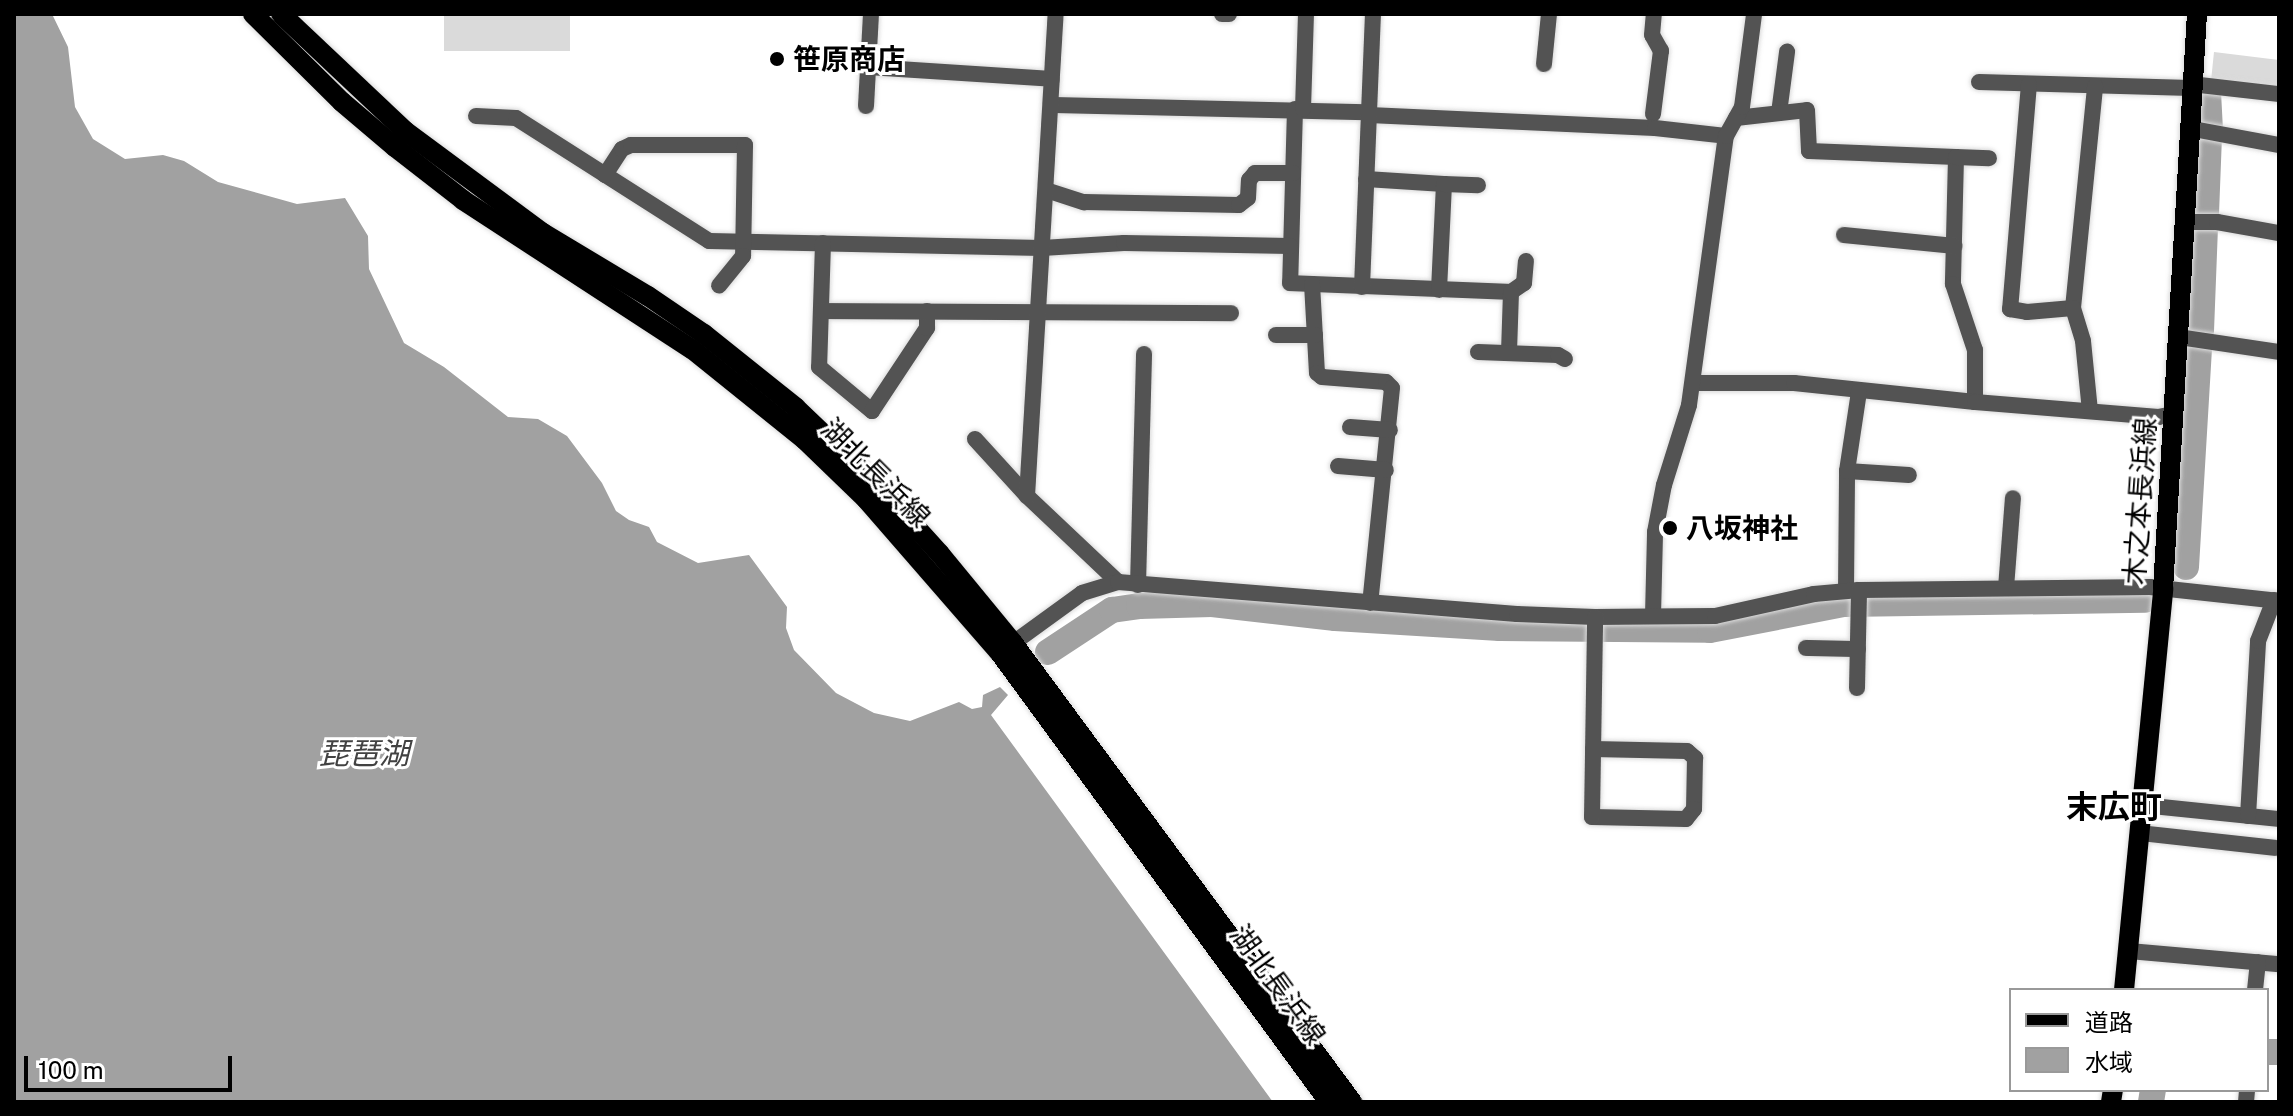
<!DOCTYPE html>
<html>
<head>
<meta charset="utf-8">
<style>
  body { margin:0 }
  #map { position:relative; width:2293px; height:1116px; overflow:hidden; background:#fff; font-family:"Public Sans","Noto Sans JP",sans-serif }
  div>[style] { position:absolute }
  .green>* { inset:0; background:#dadada; transform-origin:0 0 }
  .water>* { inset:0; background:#a1a1a1 }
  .river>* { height:26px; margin:-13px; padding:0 13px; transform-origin:13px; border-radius:13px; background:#a1a1a1 }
  .roads { filter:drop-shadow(0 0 2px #dbdbdb) drop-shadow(0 0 2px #dbdbdb) }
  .minor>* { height:16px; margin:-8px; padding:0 8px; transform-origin:8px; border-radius:8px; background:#535353 }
  .major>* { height:20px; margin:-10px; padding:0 10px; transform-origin:10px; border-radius:10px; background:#000 }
  .dots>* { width:22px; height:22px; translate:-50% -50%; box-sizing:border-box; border:4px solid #fff; border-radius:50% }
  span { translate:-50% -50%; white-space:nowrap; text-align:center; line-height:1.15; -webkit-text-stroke:6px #fff; paint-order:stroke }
  .poi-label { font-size:28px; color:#000; font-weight:700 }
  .left { translate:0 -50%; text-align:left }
  .street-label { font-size:28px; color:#000 }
  .water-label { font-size:30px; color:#424242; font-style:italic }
  .quarter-label { font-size:32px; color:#000; font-weight:700 }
  .frame { position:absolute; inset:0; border:16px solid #000; pointer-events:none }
  .legend { position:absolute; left:2009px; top:988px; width:260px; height:104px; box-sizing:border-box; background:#fff; border:2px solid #999; margin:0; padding:10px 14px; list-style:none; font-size:24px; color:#000 }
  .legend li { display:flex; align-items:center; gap:16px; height:40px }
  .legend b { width:40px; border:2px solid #999 }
  .scale { position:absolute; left:24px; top:1056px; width:208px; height:36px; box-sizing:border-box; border:4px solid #000; border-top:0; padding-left:10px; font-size:24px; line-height:28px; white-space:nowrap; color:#000; -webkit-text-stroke:6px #fff; paint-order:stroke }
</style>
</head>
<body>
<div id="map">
  <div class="green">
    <div style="left:444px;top:14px;width:126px;height:37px"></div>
    <div style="clip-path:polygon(2214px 52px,2279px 60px,2279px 86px,2211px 81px)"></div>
  </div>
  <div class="water">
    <div style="clip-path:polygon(14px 14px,52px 14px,68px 47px,75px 107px,93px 139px,125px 159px,163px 155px,184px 161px,218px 182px,297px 204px,345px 198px,368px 236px,369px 269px,404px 343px,444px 367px,508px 417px,538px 419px,567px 436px,602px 483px,616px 511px,629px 520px,649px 527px,657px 542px,698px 563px,749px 555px,787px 607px,786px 628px,794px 650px,836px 693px,874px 713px,910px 721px,959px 702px,972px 709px,982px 707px,983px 695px,1000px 687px,1008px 695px,991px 715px,1273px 1102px,14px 1102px)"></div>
  </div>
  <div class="river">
    <div style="left:2208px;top:92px;width:34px;rotate:87deg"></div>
    <div style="left:2206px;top:214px;width:77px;rotate:-87.8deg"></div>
    <div style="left:2201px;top:331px;width:102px;rotate:-87.8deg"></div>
    <div style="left:2186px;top:567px;width:221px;rotate:-86.6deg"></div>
    <div style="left:1048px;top:652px;width:77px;rotate:-33.3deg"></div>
    <div style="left:1112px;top:610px;width:27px;rotate:-8deg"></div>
    <div style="left:1139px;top:606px;width:73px;rotate:-1.6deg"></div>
    <div style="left:1212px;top:604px;width:124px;rotate:6.5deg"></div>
    <div style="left:1335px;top:618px;width:165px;rotate:3.5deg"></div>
    <div style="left:1500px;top:628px;width:210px;rotate:0.5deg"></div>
    <div style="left:1710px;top:630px;width:136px;rotate:-11deg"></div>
    <div style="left:1844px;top:604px;width:301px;rotate:-0.8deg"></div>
    <div style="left:2267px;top:1052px;width:12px"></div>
    <div style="left:2151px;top:1102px;width:12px;rotate:-81deg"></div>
  </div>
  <div class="roads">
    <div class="minor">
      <div style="left:1222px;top:14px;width:7px"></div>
      <div style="left:1544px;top:64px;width:50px;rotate:-84.3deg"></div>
      <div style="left:868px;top:67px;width:184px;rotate:3.7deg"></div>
      <div style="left:1979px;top:82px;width:212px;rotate:1.6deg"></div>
      <div style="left:2029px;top:84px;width:226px;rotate:94.8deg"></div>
      <div style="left:2010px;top:309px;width:17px;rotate:10deg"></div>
      <div style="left:2027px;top:312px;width:46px;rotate:-5deg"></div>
      <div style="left:2073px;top:308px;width:223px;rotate:-84.3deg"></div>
      <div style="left:2191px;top:84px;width:89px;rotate:6.5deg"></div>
      <div style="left:1051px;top:105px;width:318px;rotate:1.3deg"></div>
      <div style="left:866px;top:106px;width:92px;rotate:-86.9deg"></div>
      <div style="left:1295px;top:109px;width:174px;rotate:91.6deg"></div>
      <div style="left:1290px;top:283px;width:221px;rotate:2.3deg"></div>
      <div style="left:1511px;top:292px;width:60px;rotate:91.9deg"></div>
      <div style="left:1303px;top:109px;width:95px;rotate:-88.2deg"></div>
      <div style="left:1779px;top:113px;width:62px;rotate:-82.5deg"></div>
      <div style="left:1653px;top:114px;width:64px;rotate:-82.8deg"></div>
      <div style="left:1661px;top:51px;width:18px;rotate:-119deg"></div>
      <div style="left:1652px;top:35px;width:21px;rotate:-85deg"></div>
      <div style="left:1369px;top:115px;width:286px;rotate:2.6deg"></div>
      <div style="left:1655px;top:128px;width:71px;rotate:6.4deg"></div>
      <div style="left:476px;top:116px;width:40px;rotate:2.9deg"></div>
      <div style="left:516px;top:118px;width:229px;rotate:32.5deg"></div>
      <div style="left:709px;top:241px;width:333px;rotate:1.2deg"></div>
      <div style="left:1042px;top:248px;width:82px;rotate:-3.5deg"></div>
      <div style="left:1124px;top:243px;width:166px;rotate:1deg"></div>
      <div style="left:1736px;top:118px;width:71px;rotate:-6.4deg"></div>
      <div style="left:1807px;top:110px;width:41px;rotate:87.2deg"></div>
      <div style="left:1809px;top:151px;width:147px;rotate:2.3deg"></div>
      <div style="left:1956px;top:157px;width:127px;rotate:91.4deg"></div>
      <div style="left:1953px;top:284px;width:70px;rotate:71.6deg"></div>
      <div style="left:1975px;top:350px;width:52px;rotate:90deg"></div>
      <div style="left:2188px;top:128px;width:93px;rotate:10.6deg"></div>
      <div style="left:1956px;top:157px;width:33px;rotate:2deg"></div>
      <div style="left:605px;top:175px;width:31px;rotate:-57deg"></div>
      <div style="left:622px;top:149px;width:10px;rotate:-24deg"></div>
      <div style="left:631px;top:145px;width:114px"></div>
      <div style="left:745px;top:145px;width:111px;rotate:91deg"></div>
      <div style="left:743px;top:256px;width:38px;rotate:129deg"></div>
      <div style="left:1366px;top:179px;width:78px;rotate:3.7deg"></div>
      <div style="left:1444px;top:184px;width:106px;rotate:92.7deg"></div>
      <div style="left:1444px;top:184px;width:34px;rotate:2deg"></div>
      <div style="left:1046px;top:190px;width:40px;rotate:18deg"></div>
      <div style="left:1084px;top:202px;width:155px;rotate:1.1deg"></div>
      <div style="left:1239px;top:205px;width:11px;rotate:-38deg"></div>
      <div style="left:1248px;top:198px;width:18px;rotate:-87deg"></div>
      <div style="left:1249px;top:180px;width:9px;rotate:-49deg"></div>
      <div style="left:1255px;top:173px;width:38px"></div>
      <div style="left:2184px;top:222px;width:33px"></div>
      <div style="left:2217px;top:222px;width:63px;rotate:10.1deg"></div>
      <div style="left:1844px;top:235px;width:111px;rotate:5.7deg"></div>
      <div style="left:823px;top:243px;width:124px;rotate:91.8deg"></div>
      <div style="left:819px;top:367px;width:69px;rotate:39.7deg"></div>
      <div style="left:872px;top:411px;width:100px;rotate:-56.5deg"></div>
      <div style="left:927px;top:328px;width:17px;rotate:-90deg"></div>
      <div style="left:1312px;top:284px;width:89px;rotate:86.8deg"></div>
      <div style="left:1317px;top:373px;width:6px;rotate:39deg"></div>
      <div style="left:1322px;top:377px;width:64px;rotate:4.5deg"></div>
      <div style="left:1386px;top:382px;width:8px;rotate:45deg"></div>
      <div style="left:1392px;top:388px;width:216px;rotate:95.8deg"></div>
      <div style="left:1362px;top:287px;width:273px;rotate:-87.7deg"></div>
      <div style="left:1511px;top:292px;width:16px;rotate:-35deg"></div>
      <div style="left:1524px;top:283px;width:22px;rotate:-85deg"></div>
      <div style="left:2073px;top:308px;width:34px;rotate:73deg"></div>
      <div style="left:2083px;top:341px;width:70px;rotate:84.3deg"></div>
      <div style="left:821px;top:311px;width:410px;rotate:0.3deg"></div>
      <div style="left:1276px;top:335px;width:39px"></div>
      <div style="left:2179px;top:337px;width:101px;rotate:8.5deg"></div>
      <div style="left:1478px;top:352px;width:80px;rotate:2.1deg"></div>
      <div style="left:1558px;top:355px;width:8px;rotate:30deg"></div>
      <div style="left:1693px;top:383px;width:101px"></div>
      <div style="left:1794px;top:383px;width:182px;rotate:6deg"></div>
      <div style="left:1975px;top:402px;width:184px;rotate:4.7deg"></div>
      <div style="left:2158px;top:417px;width:16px;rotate:-11deg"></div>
      <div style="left:1350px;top:427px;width:40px;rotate:4.3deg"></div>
      <div style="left:975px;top:439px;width:77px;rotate:47.6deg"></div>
      <div style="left:1027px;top:496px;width:125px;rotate:43.4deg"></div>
      <div style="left:1338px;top:466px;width:48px;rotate:4.8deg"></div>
      <div style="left:1847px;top:471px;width:62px;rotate:3.7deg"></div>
      <div style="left:1027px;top:496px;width:483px;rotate:-86.6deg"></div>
      <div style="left:1138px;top:585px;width:231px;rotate:-88.5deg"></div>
      <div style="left:2006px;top:588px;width:90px;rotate:-85.6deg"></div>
      <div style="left:1846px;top:591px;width:120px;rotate:-89.5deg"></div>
      <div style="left:1847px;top:471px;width:80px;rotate:-81.4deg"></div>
      <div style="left:1653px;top:616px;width:84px;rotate:-88.6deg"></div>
      <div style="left:1655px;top:532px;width:48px;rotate:-79.2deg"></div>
      <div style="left:1664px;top:485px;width:84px;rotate:-72.6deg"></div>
      <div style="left:1689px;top:405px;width:272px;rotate:-82.2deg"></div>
      <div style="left:1726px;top:136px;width:33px;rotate:-61deg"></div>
      <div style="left:1742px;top:107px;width:94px;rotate:-82.6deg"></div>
      <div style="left:1806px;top:648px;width:52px;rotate:1.1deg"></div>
      <div style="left:1005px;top:649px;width:95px;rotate:-36deg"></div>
      <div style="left:1082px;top:593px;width:38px;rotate:-17deg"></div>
      <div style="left:1118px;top:582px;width:400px;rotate:4.6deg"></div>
      <div style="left:1517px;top:614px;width:78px;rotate:2.2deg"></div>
      <div style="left:1595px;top:617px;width:120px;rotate:-0.5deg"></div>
      <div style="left:1715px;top:616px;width:101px;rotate:-12.5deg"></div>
      <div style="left:1814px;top:594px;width:45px;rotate:-5.1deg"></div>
      <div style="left:1859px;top:590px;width:291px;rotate:-0.6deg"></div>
      <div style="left:2150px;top:587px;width:130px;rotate:6.2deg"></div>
      <div style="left:1857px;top:688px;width:98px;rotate:-88.8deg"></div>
      <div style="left:1593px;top:749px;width:94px;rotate:1.2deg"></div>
      <div style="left:1687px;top:751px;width:11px;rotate:41deg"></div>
      <div style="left:1695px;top:758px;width:51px;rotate:91.1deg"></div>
      <div style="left:1694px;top:809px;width:13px;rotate:129deg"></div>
      <div style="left:1686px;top:819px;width:94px;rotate:-178.8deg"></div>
      <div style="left:1592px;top:817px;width:200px;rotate:-89.1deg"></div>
      <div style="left:2143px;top:805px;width:137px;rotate:5.9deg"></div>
      <div style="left:2248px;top:816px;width:175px;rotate:-86.7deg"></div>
      <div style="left:2258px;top:641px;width:44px;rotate:-68.7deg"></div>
      <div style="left:2140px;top:833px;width:136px;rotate:6.3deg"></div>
      <div style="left:2129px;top:951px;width:151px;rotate:5deg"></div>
      <div style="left:2255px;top:990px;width:28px;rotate:-84deg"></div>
      <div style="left:2246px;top:1102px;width:12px;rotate:-85deg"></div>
    </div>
    <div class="major">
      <div style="left:253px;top:14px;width:125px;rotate:44.7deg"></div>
      <div style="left:342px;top:102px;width:70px;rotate:40.3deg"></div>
      <div style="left:395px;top:147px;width:86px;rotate:37.9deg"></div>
      <div style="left:463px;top:200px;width:273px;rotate:33.1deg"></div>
      <div style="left:692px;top:349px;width:145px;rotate:38.8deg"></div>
      <div style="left:805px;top:440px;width:85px;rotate:44deg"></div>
      <div style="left:866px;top:499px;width:204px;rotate:49deg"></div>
      <div style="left:1000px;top:653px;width:557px;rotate:53.77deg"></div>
      <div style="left:281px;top:14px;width:170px;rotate:43.3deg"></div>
      <div style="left:405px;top:131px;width:172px;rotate:36.5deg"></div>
      <div style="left:543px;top:233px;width:122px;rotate:31deg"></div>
      <div style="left:648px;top:296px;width:68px;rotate:34.2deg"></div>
      <div style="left:704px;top:334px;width:117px;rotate:38.7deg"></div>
      <div style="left:795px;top:407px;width:122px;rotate:43.7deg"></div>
      <div style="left:883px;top:491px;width:85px;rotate:47.9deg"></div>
      <div style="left:940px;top:554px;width:115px;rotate:50.6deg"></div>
      <div style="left:1013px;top:643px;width:571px;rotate:53.55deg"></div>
      <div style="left:2124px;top:990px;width:403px;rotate:-84.4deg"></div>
      <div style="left:2163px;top:589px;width:576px;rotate:-86.62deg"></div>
      <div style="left:2111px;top:1102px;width:12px;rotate:-81deg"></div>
    </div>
  </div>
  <div class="dots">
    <div style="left:777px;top:59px;background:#000"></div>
    <div style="left:1670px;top:528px;background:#000"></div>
  </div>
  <div class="poi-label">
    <span class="left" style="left:793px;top:59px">笹原商店</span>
    <span class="left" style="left:1686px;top:528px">八坂神社</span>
  </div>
  <div class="street-label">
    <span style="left:876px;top:473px;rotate:45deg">湖北長浜線</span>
    <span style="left:2140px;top:501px;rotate:-86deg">木之本長浜線</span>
    <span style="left:1278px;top:985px;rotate:54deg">湖北長浜線</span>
  </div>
  <div class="water-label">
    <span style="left:364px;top:753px">琵琶湖</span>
  </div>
  <div class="quarter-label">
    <span style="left:2114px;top:807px">末広町</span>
  </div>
  <div class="frame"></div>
  <ul class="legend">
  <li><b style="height:10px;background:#000"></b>道路</li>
  <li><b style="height:22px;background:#a1a1a1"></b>水域</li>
  </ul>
  <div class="scale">100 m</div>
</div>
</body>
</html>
